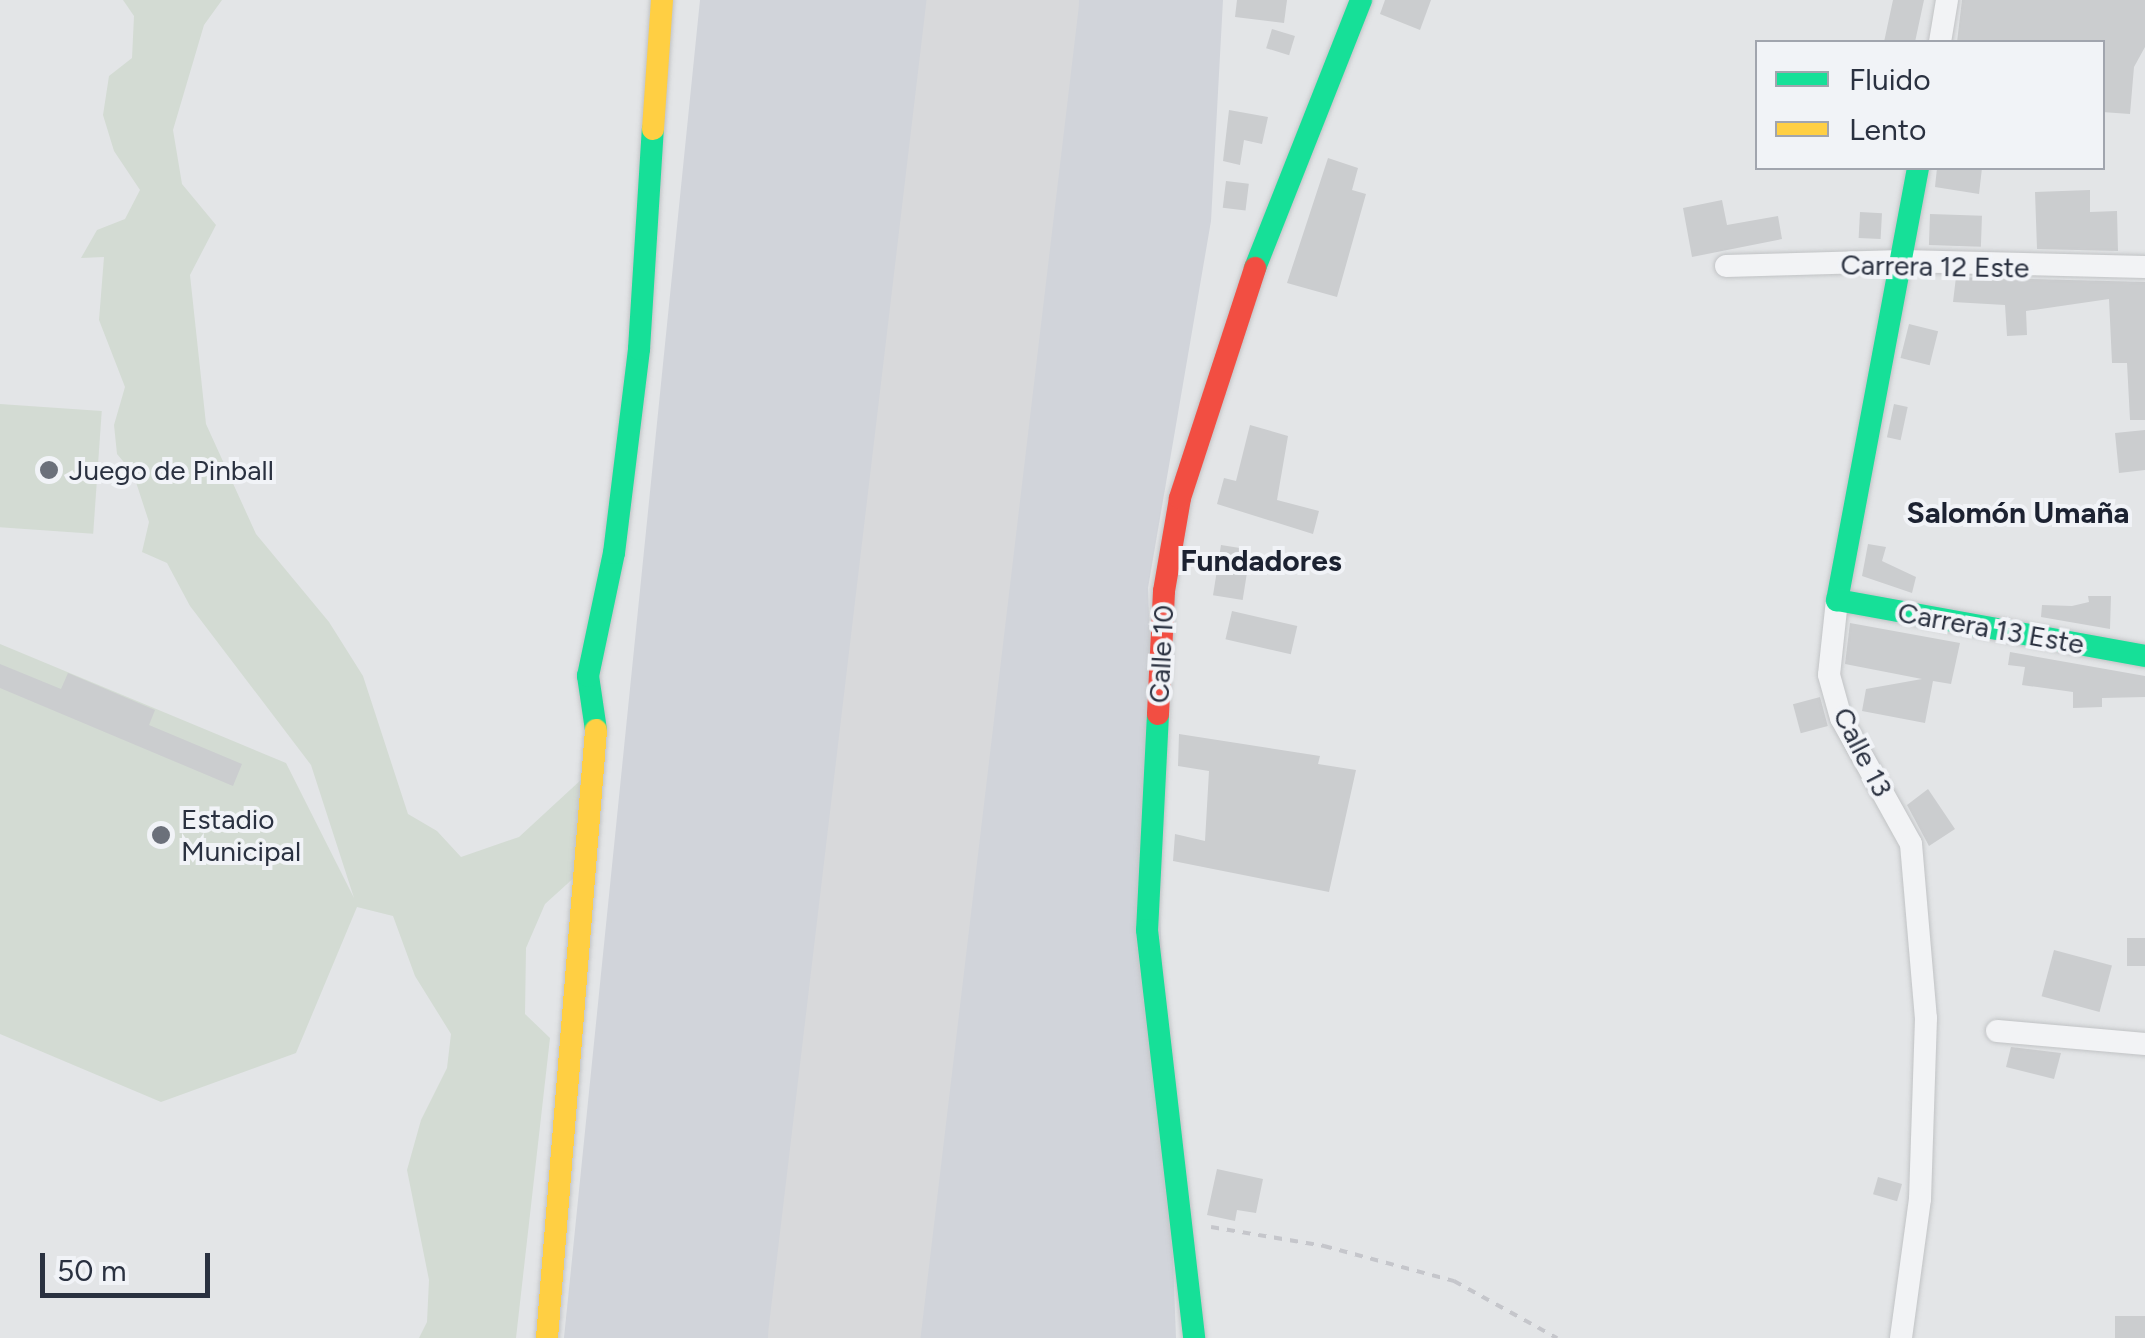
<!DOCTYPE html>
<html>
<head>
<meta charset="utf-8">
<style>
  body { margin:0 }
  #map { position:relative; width:2145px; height:1338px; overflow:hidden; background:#e3e5e7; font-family:Figtree,sans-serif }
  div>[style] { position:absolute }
  .built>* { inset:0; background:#d1d4da }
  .green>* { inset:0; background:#d3dbd3; transform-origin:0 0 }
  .runway>* { height:152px; margin:-76px; padding:0 76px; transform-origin:76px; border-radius:76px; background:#d8d9db }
  .building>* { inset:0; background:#cbcdcf; transform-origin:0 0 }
  .path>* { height:4px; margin-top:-2px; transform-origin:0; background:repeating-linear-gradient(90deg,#c5c6cb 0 8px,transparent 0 16px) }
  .roads { filter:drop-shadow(0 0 2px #c1c3c5) drop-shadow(0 0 2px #c1c3c5) }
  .street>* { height:22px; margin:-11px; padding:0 11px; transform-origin:11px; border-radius:11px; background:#f2f3f5 }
  .fast>* { height:22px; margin:-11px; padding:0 11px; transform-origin:11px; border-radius:11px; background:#16e098 }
  .slow>* { height:22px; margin:-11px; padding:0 11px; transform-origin:11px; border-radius:11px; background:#ffcf43 }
  .jam>* { height:22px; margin:-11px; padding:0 11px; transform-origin:11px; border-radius:11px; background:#f24e42 }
  .dots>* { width:28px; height:28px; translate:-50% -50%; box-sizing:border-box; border:5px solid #f1f3f7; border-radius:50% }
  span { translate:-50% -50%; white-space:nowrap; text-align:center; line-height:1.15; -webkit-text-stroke:8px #f1f3f7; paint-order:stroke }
  .street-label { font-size:28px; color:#2a3140 }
  .poi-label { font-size:28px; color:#2a3140 }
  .left { translate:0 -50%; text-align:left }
  .neighbourhood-label { font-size:30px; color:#1c2231; font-weight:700 }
  .legend { position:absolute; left:1755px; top:40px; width:350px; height:130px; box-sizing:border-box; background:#f1f3f7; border:2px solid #a1a5ae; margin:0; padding:12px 18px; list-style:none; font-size:30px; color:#2a3140 }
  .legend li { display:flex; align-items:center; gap:20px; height:50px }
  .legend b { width:50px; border:2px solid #a1a5ae }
  .scale { position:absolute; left:40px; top:1253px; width:170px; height:45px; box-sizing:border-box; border:5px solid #2a3140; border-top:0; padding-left:12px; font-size:30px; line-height:35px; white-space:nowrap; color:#2a3140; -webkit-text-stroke:8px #f1f3f7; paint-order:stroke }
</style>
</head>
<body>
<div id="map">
  <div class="built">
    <div style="clip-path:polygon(700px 0,1223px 0,1211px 221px,1148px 588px,1176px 1338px,564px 1338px)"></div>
  </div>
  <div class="green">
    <div style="clip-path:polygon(123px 0,222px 0,204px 25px,173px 130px,182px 184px,216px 225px,190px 275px,206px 424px,256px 534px,329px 622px,363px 676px,408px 814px,437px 831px,461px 857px,519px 837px,583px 778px,577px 875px,545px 904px,526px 948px,525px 1014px,550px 1038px,516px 1338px,419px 1338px,427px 1322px,429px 1280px,407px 1170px,421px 1120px,447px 1068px,451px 1034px,415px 976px,393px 916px,357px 907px,296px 1053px,161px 1102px,0 1034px,0 644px,286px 763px,354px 898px,311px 765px,190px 606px,167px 563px,142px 552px,149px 522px,133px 473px,117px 454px,114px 425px,125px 387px,99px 320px,104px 257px,81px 258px,97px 230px,125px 219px,140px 190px,114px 151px,103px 115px,109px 76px,132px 58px,134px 16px)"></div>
    <div style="left:0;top:404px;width:102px;height:123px;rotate:4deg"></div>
  </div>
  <div class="runway">
    <div style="left:844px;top:1338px;width:1347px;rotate:-83.22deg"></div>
  </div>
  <div class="building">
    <div style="clip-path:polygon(1237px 0,1287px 0,1284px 23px,1235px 17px)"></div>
    <div style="clip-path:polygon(1385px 0,1431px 0,1420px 30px,1380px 14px)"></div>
    <div style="clip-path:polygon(1893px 0,1924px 0,1915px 42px,1884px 42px)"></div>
    <div style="clip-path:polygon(1962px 0,2145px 0,2145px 47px,2134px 67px,2130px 114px,2102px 112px,2102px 42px,1957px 42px)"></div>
    <div style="left:1272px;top:29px;width:24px;height:20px;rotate:17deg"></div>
    <div style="clip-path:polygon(1229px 110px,1268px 117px,1262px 144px,1244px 140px,1240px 165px,1223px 161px)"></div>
    <div style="clip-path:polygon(1328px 158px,1358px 168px,1352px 190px,1366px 194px,1337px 297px,1287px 283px)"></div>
    <div style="clip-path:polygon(1937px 168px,1982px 168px,1979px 194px,1935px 187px)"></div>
    <div style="left:1226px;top:181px;width:23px;height:27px;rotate:7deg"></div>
    <div style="clip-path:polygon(2090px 190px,2090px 212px,2117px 211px,2118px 251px,2037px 249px,2035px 192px)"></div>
    <div style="clip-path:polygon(1722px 200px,1727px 225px,1778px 216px,1782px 239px,1692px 257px,1683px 208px)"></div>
    <div style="left:1860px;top:212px;width:22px;height:26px;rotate:3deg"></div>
    <div style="left:1930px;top:214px;width:52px;height:31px;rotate:2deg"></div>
    <div style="clip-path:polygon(1956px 277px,2145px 282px,2145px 420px,2130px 420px,2127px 363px,2112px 363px,2109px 299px,2026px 311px,2027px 335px,2007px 336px,2005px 305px,1953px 302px)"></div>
    <div style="left:1909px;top:324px;width:30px;height:35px;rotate:14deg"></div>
    <div style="left:1894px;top:404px;width:14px;height:34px;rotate:12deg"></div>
    <div style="clip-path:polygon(1250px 425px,1288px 436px,1277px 500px,1319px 511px,1313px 534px,1217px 504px,1224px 478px,1236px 481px)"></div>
    <div style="clip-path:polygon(2145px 430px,2145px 470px,2119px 473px,2115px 433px)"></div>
    <div style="clip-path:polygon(1868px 544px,1886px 547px,1882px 561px,1916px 577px,1912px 593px,1862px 576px)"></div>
    <div style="left:1221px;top:545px;width:30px;height:51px;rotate:9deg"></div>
    <div style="clip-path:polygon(2088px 596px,2111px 596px,2110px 629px,2041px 617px,2042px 605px,2072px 606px,2089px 602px)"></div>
    <div style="left:1232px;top:611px;width:67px;height:29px;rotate:13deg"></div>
    <div style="clip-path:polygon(1850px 623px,1960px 643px,1951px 684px,1933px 681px,1925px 723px,1862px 711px,1866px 689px,1922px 679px,1845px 664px)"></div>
    <div style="clip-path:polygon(2010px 652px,2145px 676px,2145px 697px,2102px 698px,2102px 707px,2073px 708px,2073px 692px,2022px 685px,2025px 667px,2008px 665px)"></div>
    <div style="clip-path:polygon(0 664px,61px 689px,68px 673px,155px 710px,149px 725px,242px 764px,233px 786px,0 688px)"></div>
    <div style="left:1820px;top:697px;width:30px;height:28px;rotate:75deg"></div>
    <div style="clip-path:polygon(1179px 734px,1320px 756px,1318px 764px,1356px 770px,1329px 892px,1173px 861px,1175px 834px,1205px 841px,1209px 771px,1178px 766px)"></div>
    <div style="clip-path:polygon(1928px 789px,1955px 829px,1929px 846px,1907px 805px)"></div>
    <div style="left:2127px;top:938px;width:18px;height:28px"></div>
    <div style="left:2054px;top:950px;width:60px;height:48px;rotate:15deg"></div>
    <div style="clip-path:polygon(2011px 1047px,2061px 1053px,2054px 1079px,2006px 1067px)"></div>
    <div style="clip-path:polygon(1217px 1169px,1263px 1179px,1256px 1213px,1237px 1210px,1235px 1221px,1207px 1215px)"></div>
    <div style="left:1878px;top:1177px;width:25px;height:18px;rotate:16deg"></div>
    <div style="left:2145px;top:1316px;width:22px;height:30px;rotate:90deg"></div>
  </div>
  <div class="path">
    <div style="left:1211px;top:1227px;width:115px;rotate:9.5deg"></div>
    <div style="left:1324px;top:1246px;width:135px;rotate:15.1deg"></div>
    <div style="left:1454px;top:1281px;width:118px;rotate:29deg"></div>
  </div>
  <div class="roads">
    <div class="street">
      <div style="left:1940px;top:42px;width:43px;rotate:-80.5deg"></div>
      <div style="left:1726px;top:266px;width:176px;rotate:-1.6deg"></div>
      <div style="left:1902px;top:261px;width:243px;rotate:1.4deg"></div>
      <div style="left:1837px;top:600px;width:75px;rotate:96.1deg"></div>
      <div style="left:1829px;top:675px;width:45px;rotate:74.4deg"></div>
      <div style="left:1841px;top:718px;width:144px;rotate:60.9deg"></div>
      <div style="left:1911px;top:844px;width:175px;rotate:85.1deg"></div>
      <div style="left:1926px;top:1018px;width:181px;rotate:91.9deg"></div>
      <div style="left:1920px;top:1199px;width:140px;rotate:97.8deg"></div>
      <div style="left:1997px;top:1031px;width:149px;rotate:5deg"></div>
    </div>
    <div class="fast">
      <div style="left:1918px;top:168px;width:440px;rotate:100.6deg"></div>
      <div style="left:1837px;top:600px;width:313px;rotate:10.3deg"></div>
      <div style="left:1255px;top:268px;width:288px;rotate:-68.4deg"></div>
      <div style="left:1158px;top:714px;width:216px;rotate:92.9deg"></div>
      <div style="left:1147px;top:930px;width:411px;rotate:83.4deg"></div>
      <div style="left:596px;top:730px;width:55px;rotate:-98.4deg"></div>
      <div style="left:588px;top:676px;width:126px;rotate:-78.1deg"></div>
      <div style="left:614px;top:553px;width:206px;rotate:-83deg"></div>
      <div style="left:639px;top:349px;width:220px;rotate:-86.4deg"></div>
    </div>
    <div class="slow">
      <div style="left:653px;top:129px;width:129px;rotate:-86deg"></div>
      <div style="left:547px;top:1338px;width:610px;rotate:-85.39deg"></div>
    </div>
    <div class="jam">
      <div style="left:1158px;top:714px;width:123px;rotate:-87.2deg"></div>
      <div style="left:1164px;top:591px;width:94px;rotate:-80.2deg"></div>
      <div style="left:1180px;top:498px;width:242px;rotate:-71.9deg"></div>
    </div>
  </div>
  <div class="dots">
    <div style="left:49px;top:470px;background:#6b707a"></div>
    <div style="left:161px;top:835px;background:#6b707a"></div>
  </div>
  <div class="street-label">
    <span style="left:1935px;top:266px;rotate:1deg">Carrera 12 Este</span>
    <span style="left:1991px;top:628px;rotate:10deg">Carrera 13 Este</span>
    <span style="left:1161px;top:654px;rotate:-87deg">Calle 10</span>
    <span style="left:1863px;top:752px;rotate:63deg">Calle 13</span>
  </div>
  <div class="poi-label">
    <span class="left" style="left:69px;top:470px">Juego de Pinball</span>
    <span class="left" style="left:181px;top:835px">Estadio<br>Municipal</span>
  </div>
  <div class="neighbourhood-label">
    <span style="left:2018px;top:513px">Salomón Umaña</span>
    <span style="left:1261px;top:561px">Fundadores</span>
  </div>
  <ul class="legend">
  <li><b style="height:12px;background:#16e098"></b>Fluido</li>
  <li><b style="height:12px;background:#ffcf43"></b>Lento</li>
  </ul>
  <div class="scale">50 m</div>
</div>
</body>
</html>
